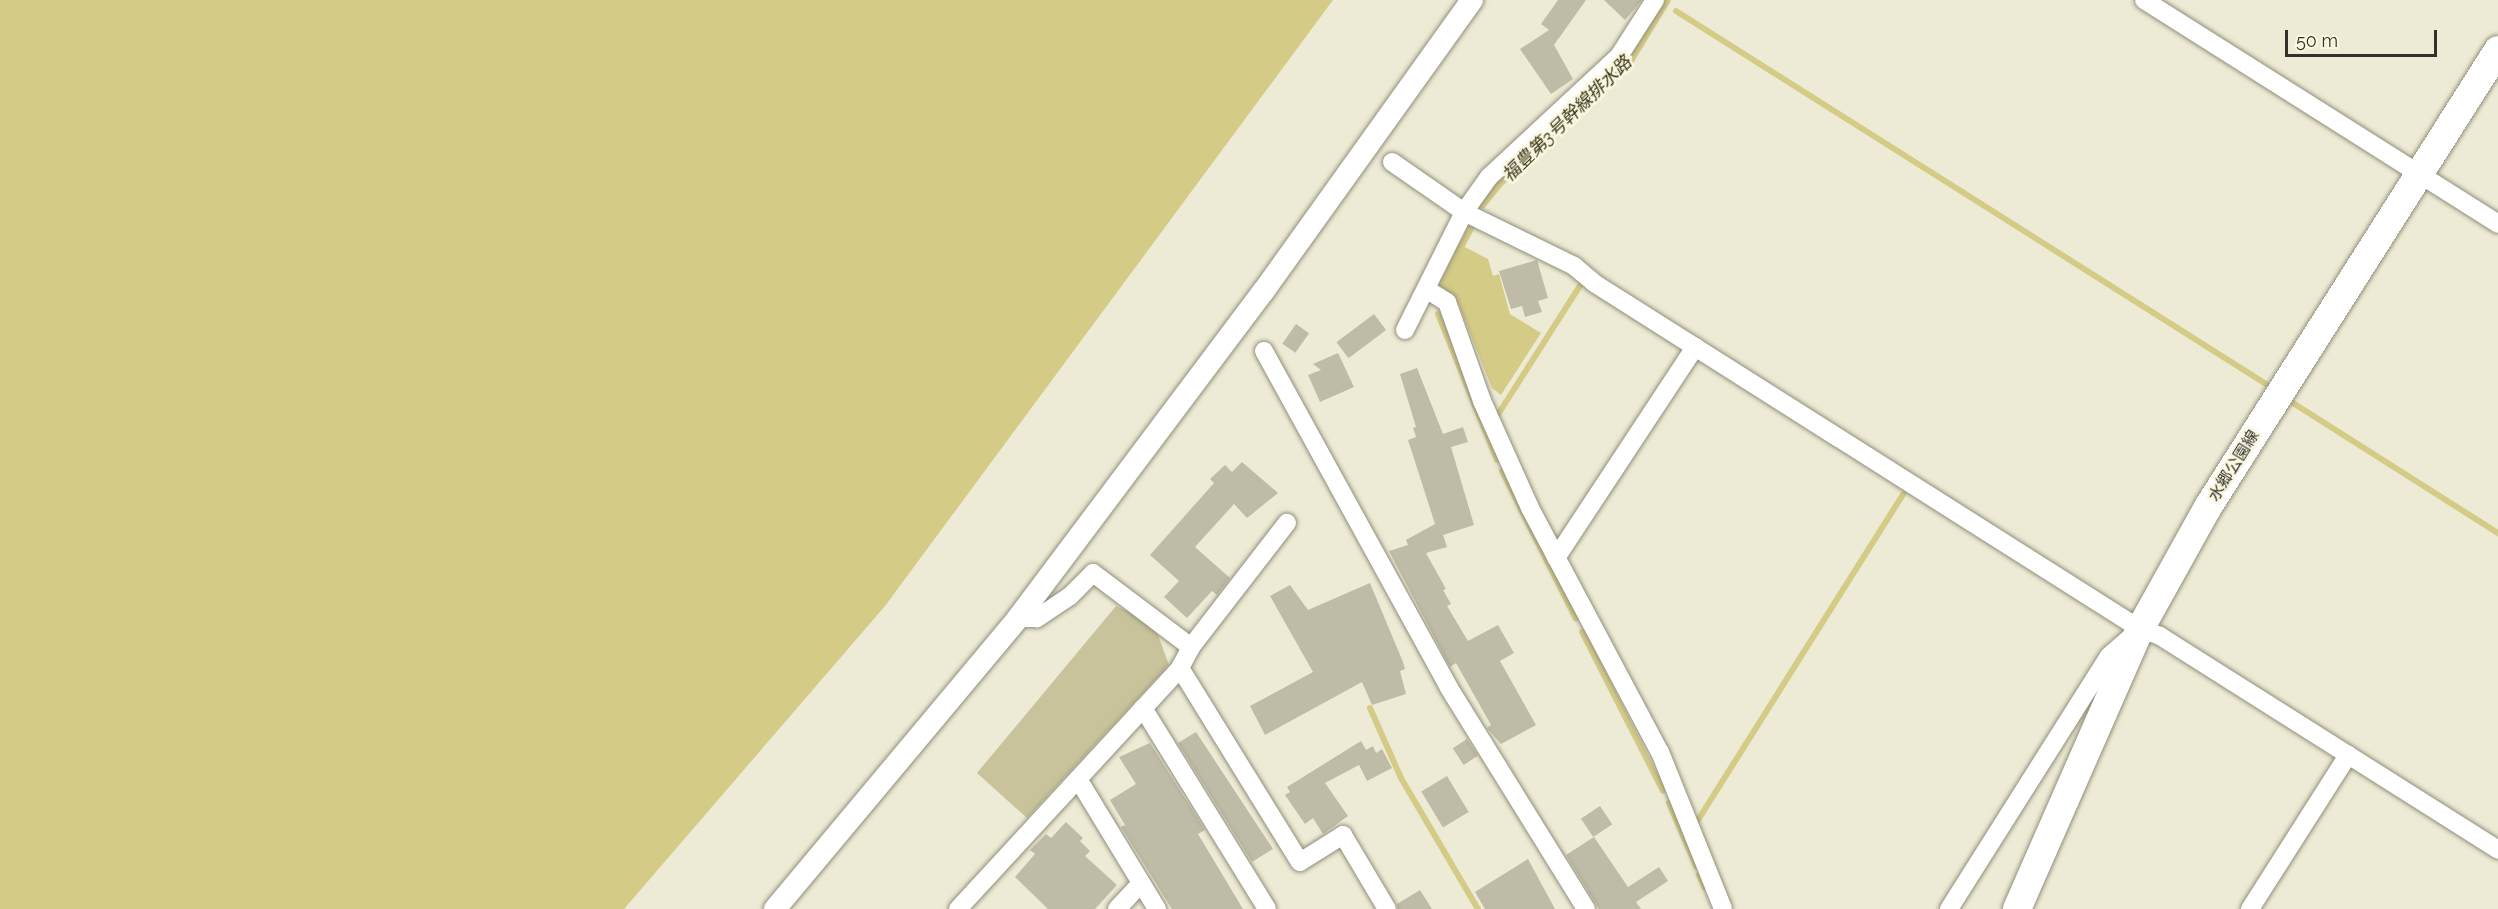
<!DOCTYPE html>
<html>
<head>
<meta charset="utf-8">
<style>
  body { margin:0 }
  #map { position:relative; width:2498px; height:909px; overflow:hidden; background:#edebd5; font-family:Raleway,"Noto Sans JP",sans-serif }
  div>[style] { position:absolute }
  .green>* { inset:0; background:#c8c39b }
  .water>* { inset:0; background:#d4cb87 }
  .stream>* { height:6px; margin:-3px; padding:0 3px; transform-origin:3px; border-radius:3px; background:#d4cb87 }
  .building>* { inset:0; background:#bebca7; transform-origin:0 0 }
  .roads { filter:drop-shadow(0 0 2px #918e7a) drop-shadow(0 0 2px #918e7a) }
  .minor>* { height:18px; margin:-9px; padding:0 9px; transform-origin:9px; border-radius:9px; background:#fff }
  .tertiary>* { height:22px; margin:-11px; padding:0 11px; transform-origin:11px; border-radius:11px; background:#fff }
  .primary>* { height:28px; margin:-14px; padding:0 14px; transform-origin:14px; border-radius:14px; background:#fff }
  span { translate:-50% -50%; white-space:nowrap; text-align:center; line-height:1.15; -webkit-text-stroke:5px #fbf8e2; paint-order:stroke }
  .street-label { font-size:16px; color:#33322a }
  .water-label { font-size:18px; color:#383416; font-style:italic }
  .scale { position:absolute; left:2285px; top:30px; width:152px; height:27px; box-sizing:border-box; border:3px solid #33322a; border-top:0; padding-left:8px; font-size:18px; line-height:21px; white-space:nowrap; color:#33322a; -webkit-text-stroke:4px #fbf8e2; paint-order:stroke }
</style>
</head>
<body>
<div id="map">
  <div class="green">
    <div style="clip-path:polygon(1116px 606px,1136px 615px,1158px 635px,1169px 665px,1027px 818px,977px 773px)"></div>
  </div>
  <div class="water">
    <div style="clip-path:polygon(0 0,1333px 0,885px 606px,624px 909px,0 909px)"></div>
    <div style="clip-path:polygon(1459px 244px,1488px 259px,1493px 276px,1499px 274px,1510px 314px,1541px 333px,1501px 395px,1492px 388px,1456px 298px,1437px 288px)"></div>
  </div>
  <div class="stream">
    <div style="left:1676px;top:11px;width:698px;rotate:32.3deg"></div>
    <div style="left:1483px;top:205px;width:26px;rotate:-51deg"></div>
    <div style="left:1499px;top:185px;width:181px;rotate:-43.2deg"></div>
    <div style="left:1631px;top:61px;width:71px;rotate:-58.8deg"></div>
    <div style="left:1458px;top:253px;width:30px;rotate:-62deg"></div>
    <div style="left:1438px;top:314px;width:157px;rotate:68deg"></div>
    <div style="left:2293px;top:403px;width:243px;rotate:32.4deg"></div>
    <div style="left:1497px;top:416px;width:156px;rotate:-57.5deg"></div>
    <div style="left:1502px;top:471px;width:165px;rotate:63.4deg"></div>
    <div style="left:1582px;top:632px;width:178px;rotate:63deg"></div>
    <div style="left:1370px;top:708px;width:77px;rotate:66.1deg"></div>
    <div style="left:1401px;top:778px;width:152px;rotate:59.6deg"></div>
    <div style="left:1669px;top:803px;width:69px;rotate:66.8deg"></div>
    <div style="left:1698px;top:820px;width:385px;rotate:-57.8deg"></div>
    <div style="left:1699px;top:875px;width:14px;rotate:65deg"></div>
  </div>
  <div class="building">
    <div style="clip-path:polygon(1558px 0,1586px 0,1554px 45px,1573px 79px,1551px 94px,1520px 49px,1549px 30px,1541px 24px)"></div>
    <div style="clip-path:polygon(1604px 0,1642px 0,1625px 20px)"></div>
    <div style="clip-path:polygon(1537px 260px,1548px 298px,1538px 301px,1542px 312px,1525px 317px,1522px 306px,1511px 309px,1499px 271px)"></div>
    <div style="left:1374px;top:314px;width:20px;height:47px;rotate:53deg"></div>
    <div style="left:1296px;top:324px;width:16px;height:24px;rotate:35deg"></div>
    <div style="clip-path:polygon(1338px 353px,1354px 387px,1320px 402px,1308px 375px,1321px 370px,1313px 364px)"></div>
    <div style="clip-path:polygon(1417px 368px,1443px 434px,1463px 427px,1468px 442px,1451px 447px,1474px 525px,1443px 535px,1447px 547px,1426px 553px,1446px 589px,1443px 590px,1451px 604px,1447px 606px,1468px 641px,1498px 625px,1514px 653px,1500px 661px,1536px 725px,1501px 744px,1487px 728px,1491px 725px,1456px 663px,1450px 667px,1389px 551px,1408px 545px,1406px 540px,1435px 524px,1408px 440px,1416px 437px,1413px 428px,1416px 427px,1400px 374px)"></div>
    <div style="clip-path:polygon(1242px 462px,1278px 493px,1247px 518px,1234px 504px,1195px 547px,1230px 578px,1217px 595px,1212px 591px,1187px 618px,1164px 597px,1179px 581px,1150px 555px,1214px 483px,1210px 479px,1225px 465px,1232px 472px)"></div>
    <div style="clip-path:polygon(1370px 583px,1403px 662px,1405px 669px,1400px 671px,1406px 694px,1372px 705px,1362px 682px,1265px 735px,1250px 706px,1313px 672px,1270px 596px,1290px 585px,1308px 610px)"></div>
    <div style="clip-path:polygon(1196px 732px,1273px 849px,1252px 862px,1178px 743px)"></div>
    <div style="left:1467px;top:739px;width:20px;height:17px;rotate:57deg"></div>
    <div style="clip-path:polygon(1361px 741px,1366px 750px,1373px 746px,1376px 753px,1382px 749px,1392px 768px,1367px 781px,1359px 765px,1325px 783px,1348px 816px,1323px 834px,1313px 818px,1305px 824px,1285px 795px,1290px 792px,1287px 787px)"></div>
    <div style="clip-path:polygon(1150px 743px,1205px 830px,1198px 834px,1243px 909px,1172px 909px,1121px 827px,1125px 825px,1110px 800px,1136px 784px,1119px 757px)"></div>
    <div style="left:1447px;top:776px;width:42px;height:30px;rotate:59deg"></div>
    <div style="left:1600px;top:806px;width:22px;height:23px;rotate:56deg"></div>
    <div style="clip-path:polygon(1066px 822px,1083px 838px,1080px 841px,1090px 851px,1085px 856px,1117px 885px,1095px 909px,1048px 909px,1015px 877px,1035px 854px,1030px 850px,1046px 834px,1051px 838px)"></div>
    <div style="clip-path:polygon(1594px 837px,1628px 887px,1659px 867px,1668px 881px,1636px 902px,1641px 909px,1599px 909px,1566px 855px)"></div>
    <div style="clip-path:polygon(1528px 859px,1555px 909px,1485px 909px,1475px 892px)"></div>
    <div style="clip-path:polygon(1420px 890px,1432px 909px,1398px 909px,1397px 904px)"></div>
  </div>
  <div class="roads">
    <div class="minor">
      <div style="left:2144px;top:0;width:419px;rotate:32.3deg"></div>
      <div style="left:1392px;top:162px;width:88px;rotate:34.8deg"></div>
      <div style="left:1464px;top:212px;width:123px;rotate:26.1deg"></div>
      <div style="left:1574px;top:266px;width:26px;rotate:40deg"></div>
      <div style="left:1594px;top:283px;width:646px;rotate:32.36deg"></div>
      <div style="left:2140px;top:629px;width:21px;rotate:19deg"></div>
      <div style="left:2160px;top:636px;width:400px;rotate:32.3deg"></div>
      <div style="left:1426px;top:289px;width:25px;rotate:32deg"></div>
      <div style="left:1447px;top:302px;width:105px;rotate:70.5deg"></div>
      <div style="left:1482px;top:401px;width:117px;rotate:65.8deg"></div>
      <div style="left:1530px;top:508px;width:276px;rotate:62deg"></div>
      <div style="left:1660px;top:752px;width:169px;rotate:68.1deg"></div>
      <div style="left:1405px;top:330px;width:132px;rotate:-63.4deg"></div>
      <div style="left:1464px;top:212px;width:43px;rotate:-54.5deg"></div>
      <div style="left:1489px;top:177px;width:178px;rotate:-42.9deg"></div>
      <div style="left:1619px;top:56px;width:67px;rotate:-57.3deg"></div>
      <div style="left:1264px;top:351px;width:384px;rotate:61.2deg"></div>
      <div style="left:1449px;top:688px;width:260px;rotate:58.2deg"></div>
      <div style="left:1556px;top:558px;width:253px;rotate:-56.6deg"></div>
      <div style="left:1191px;top:647px;width:157px;rotate:-52.3deg"></div>
      <div style="left:1180px;top:668px;width:228px;rotate:58.3deg"></div>
      <div style="left:1300px;top:862px;width:51px;rotate:-32.1deg"></div>
      <div style="left:1343px;top:835px;width:86px;rotate:59.3deg"></div>
      <div style="left:1143px;top:708px;width:236px;rotate:58.3deg"></div>
      <div style="left:1078px;top:779px;width:152px;rotate:58.7deg"></div>
      <div style="left:958px;top:909px;width:328px;rotate:-47.3deg"></div>
      <div style="left:1180px;top:668px;width:24px;rotate:-62deg"></div>
      <div style="left:1191px;top:647px;width:123px;rotate:-142.9deg"></div>
      <div style="left:1093px;top:573px;width:33px;rotate:135deg"></div>
      <div style="left:1070px;top:596px;width:40px;rotate:146deg"></div>
      <div style="left:1037px;top:618px;width:19px;rotate:180deg"></div>
      <div style="left:1117px;top:909px;width:35px;rotate:-47deg"></div>
      <div style="left:1949px;top:909px;width:299px;rotate:-57.7deg"></div>
      <div style="left:2109px;top:656px;width:30px;rotate:-41deg"></div>
      <div style="left:2250px;top:909px;width:183px;rotate:-57.5deg"></div>
    </div>
    <div class="tertiary">
      <div style="left:775px;top:909px;width:379px;rotate:-50.1deg"></div>
      <div style="left:1018px;top:618px;width:408px;rotate:-53.1deg"></div>
      <div style="left:1263px;top:292px;width:359px;rotate:-54.4deg"></div>
    </div>
    <div class="primary">
      <div style="left:2017px;top:909px;width:306px;rotate:-66.3deg"></div>
      <div style="left:2140px;top:629px;width:140px;rotate:-60.9deg"></div>
      <div style="left:2208px;top:507px;width:541px;rotate:-57.6deg"></div>
    </div>
  </div>
  <div class="street-label">
    <span style="left:2234px;top:466px;rotate:-58deg">水郷公園線</span>
  </div>
  <div class="water-label">
    <span style="left:1567px;top:119px;rotate:-44deg">福豊第3号幹線排水路</span>
  </div>
  <div class="scale">50 m</div>
</div>
</body>
</html>
